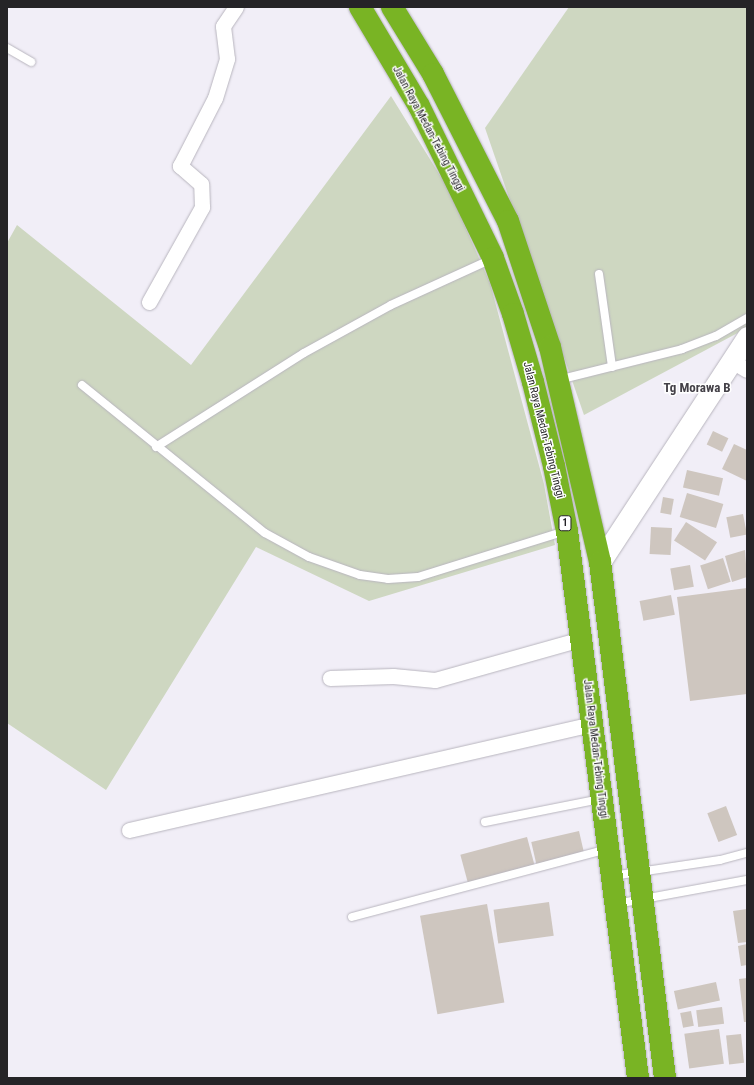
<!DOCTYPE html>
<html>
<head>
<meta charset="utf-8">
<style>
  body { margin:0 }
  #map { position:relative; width:754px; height:1085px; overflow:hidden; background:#f1eef7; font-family:"Roboto Condensed",sans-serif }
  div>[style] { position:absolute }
  .green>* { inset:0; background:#ced7c1 }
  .building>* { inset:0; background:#cec6bf; transform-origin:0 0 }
  .roads { filter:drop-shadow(0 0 1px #b8b5be) drop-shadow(0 0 1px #b8b5be) }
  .lane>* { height:8px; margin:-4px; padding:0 4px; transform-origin:4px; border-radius:4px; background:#fff }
  .street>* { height:15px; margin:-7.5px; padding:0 7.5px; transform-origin:7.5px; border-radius:7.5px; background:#fff }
  .secondary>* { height:21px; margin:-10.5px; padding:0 10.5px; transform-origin:10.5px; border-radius:10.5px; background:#fff }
  .highway>* { height:22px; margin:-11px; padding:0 11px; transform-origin:11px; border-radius:11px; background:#79b424 }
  span { translate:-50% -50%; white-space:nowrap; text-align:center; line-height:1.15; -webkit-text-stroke:3px #fff; paint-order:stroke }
  .shield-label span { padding:1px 3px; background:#fff; border:1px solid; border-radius:3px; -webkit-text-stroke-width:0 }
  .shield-label { font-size:10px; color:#252427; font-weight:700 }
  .street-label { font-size:11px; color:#252427 }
  .quarter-label { font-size:13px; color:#444148; font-weight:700 }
  .frame { position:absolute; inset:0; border:8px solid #252427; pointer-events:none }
</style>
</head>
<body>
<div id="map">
  <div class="green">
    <div style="clip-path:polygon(569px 7px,747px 7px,747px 328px,584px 415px,485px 128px)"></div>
    <div style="clip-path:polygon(391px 96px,449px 190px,490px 283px,544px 484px,555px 545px,369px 601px,256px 547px,106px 790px,7px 723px,7px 243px,17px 225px,191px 365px)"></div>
  </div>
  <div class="building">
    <div style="left:713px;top:431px;width:17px;height:15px;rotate:25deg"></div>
    <div style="clip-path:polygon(734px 444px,747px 450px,747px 481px,722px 469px)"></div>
    <div style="left:687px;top:470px;width:37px;height:18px;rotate:13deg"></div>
    <div style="left:687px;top:493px;width:38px;height:25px;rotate:17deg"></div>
    <div style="left:663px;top:497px;width:11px;height:16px;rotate:10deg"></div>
    <div style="left:743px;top:514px;width:21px;height:17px;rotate:79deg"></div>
    <div style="left:686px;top:522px;width:37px;height:22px;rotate:33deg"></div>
    <div style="left:651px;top:527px;width:21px;height:27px;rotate:3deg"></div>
    <div style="clip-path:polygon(745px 550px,747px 577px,732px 582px,725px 556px)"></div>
    <div style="left:723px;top:558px;width:25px;height:24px;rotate:72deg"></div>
    <div style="left:690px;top:565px;width:22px;height:20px;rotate:80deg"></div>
    <div style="clip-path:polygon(747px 588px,747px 694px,690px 701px,677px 597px)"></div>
    <div style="left:671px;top:595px;width:20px;height:32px;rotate:79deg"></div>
    <div style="left:726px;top:806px;width:31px;height:20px;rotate:69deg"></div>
    <div style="left:579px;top:831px;width:23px;height:49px;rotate:77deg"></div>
    <div style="left:527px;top:837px;width:30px;height:69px;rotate:75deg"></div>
    <div style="left:549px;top:902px;width:34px;height:56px;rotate:82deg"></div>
    <div style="left:487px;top:904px;width:100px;height:68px;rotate:80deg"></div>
    <div style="clip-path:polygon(747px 909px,747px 942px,738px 943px,733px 911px)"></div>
    <div style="clip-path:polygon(747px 944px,747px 965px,741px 966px,738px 946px)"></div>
    <div style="clip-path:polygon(747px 978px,747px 1022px,744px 1022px,739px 979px)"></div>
    <div style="left:716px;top:982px;width:19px;height:43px;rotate:78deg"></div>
    <div style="left:722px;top:1007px;width:17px;height:26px;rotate:83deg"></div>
    <div style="left:691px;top:1011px;width:15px;height:11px;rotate:79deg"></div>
    <div style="left:719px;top:1029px;width:35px;height:35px;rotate:82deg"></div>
    <div style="left:741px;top:1034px;width:29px;height:15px;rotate:84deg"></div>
  </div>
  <div class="roads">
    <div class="lane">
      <div style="left:7px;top:48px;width:28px;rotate:30deg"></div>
      <div style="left:599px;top:274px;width:94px;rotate:82deg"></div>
      <div style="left:558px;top:380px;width:128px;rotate:-14deg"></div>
      <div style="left:682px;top:349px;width:36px;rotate:-21deg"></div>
      <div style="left:716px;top:336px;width:36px;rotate:-30deg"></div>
      <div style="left:82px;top:385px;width:235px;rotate:39deg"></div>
      <div style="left:265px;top:533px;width:50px;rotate:28.6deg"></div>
      <div style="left:309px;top:557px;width:54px;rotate:19.4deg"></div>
      <div style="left:360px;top:575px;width:28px;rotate:8deg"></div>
      <div style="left:388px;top:579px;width:30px;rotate:-4deg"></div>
      <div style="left:418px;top:577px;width:155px;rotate:-17.3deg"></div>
      <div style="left:156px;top:447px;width:175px;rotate:-32.4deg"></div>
      <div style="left:304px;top:353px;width:99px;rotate:-28.9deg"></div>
      <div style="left:391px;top:305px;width:111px;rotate:-24.5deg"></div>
      <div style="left:485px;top:822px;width:117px;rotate:-11.3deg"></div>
      <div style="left:612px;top:876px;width:109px;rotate:-8.4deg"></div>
      <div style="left:720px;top:860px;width:28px;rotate:-15deg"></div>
      <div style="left:616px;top:904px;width:133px;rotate:-10.4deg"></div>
      <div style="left:352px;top:917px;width:265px;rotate:-14.9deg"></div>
    </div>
    <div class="street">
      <div style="left:149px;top:302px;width:109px;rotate:-60.8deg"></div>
      <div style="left:202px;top:207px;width:23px;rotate:-92deg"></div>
      <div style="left:201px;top:184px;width:28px;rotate:-139deg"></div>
      <div style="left:180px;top:166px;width:76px;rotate:-62.8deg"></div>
      <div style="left:215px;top:98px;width:41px;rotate:-72.9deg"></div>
      <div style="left:227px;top:59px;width:33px;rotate:-97deg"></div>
      <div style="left:223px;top:26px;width:23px;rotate:-56deg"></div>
      <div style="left:732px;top:361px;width:17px;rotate:31deg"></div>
      <div style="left:330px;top:678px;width:63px;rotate:-1.8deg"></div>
      <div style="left:393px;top:676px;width:42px;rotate:5.4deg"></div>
      <div style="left:435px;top:680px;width:152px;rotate:-15.7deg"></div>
      <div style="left:129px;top:830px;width:475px;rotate:-12.9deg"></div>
    </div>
    <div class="secondary">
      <div style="left:600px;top:562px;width:269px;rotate:-56.8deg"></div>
    </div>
    <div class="highway">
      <div style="left:360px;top:7px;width:115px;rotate:59.2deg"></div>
      <div style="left:419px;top:106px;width:169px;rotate:64deg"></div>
      <div style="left:493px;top:258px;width:59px;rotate:70.3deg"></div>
      <div style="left:513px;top:314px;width:71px;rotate:73.6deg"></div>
      <div style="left:533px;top:382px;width:87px;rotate:76deg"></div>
      <div style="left:554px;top:466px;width:66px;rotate:78.7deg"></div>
      <div style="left:567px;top:531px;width:552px;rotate:82.6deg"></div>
      <div style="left:392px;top:7px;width:79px;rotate:58.5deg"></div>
      <div style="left:433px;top:74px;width:165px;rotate:63deg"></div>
      <div style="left:508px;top:221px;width:133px;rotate:71.6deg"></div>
      <div style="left:550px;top:347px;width:221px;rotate:76.9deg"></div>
      <div style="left:600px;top:562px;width:520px;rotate:82.82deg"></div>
    </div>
  </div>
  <div class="shield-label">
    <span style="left:565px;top:523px">1</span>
  </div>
  <div class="street-label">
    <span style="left:428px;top:129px;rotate:62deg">Jalan Raya Medan-Tebing Tinggi</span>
    <span style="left:543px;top:430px;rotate:76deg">Jalan Raya Medan-Tebing Tinggi</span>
    <span style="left:595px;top:749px;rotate:83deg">Jalan Raya Medan-Tebing Tinggi</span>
  </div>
  <div class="quarter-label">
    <span style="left:697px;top:388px">Tg Morawa B</span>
  </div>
  <div class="frame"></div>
</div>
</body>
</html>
